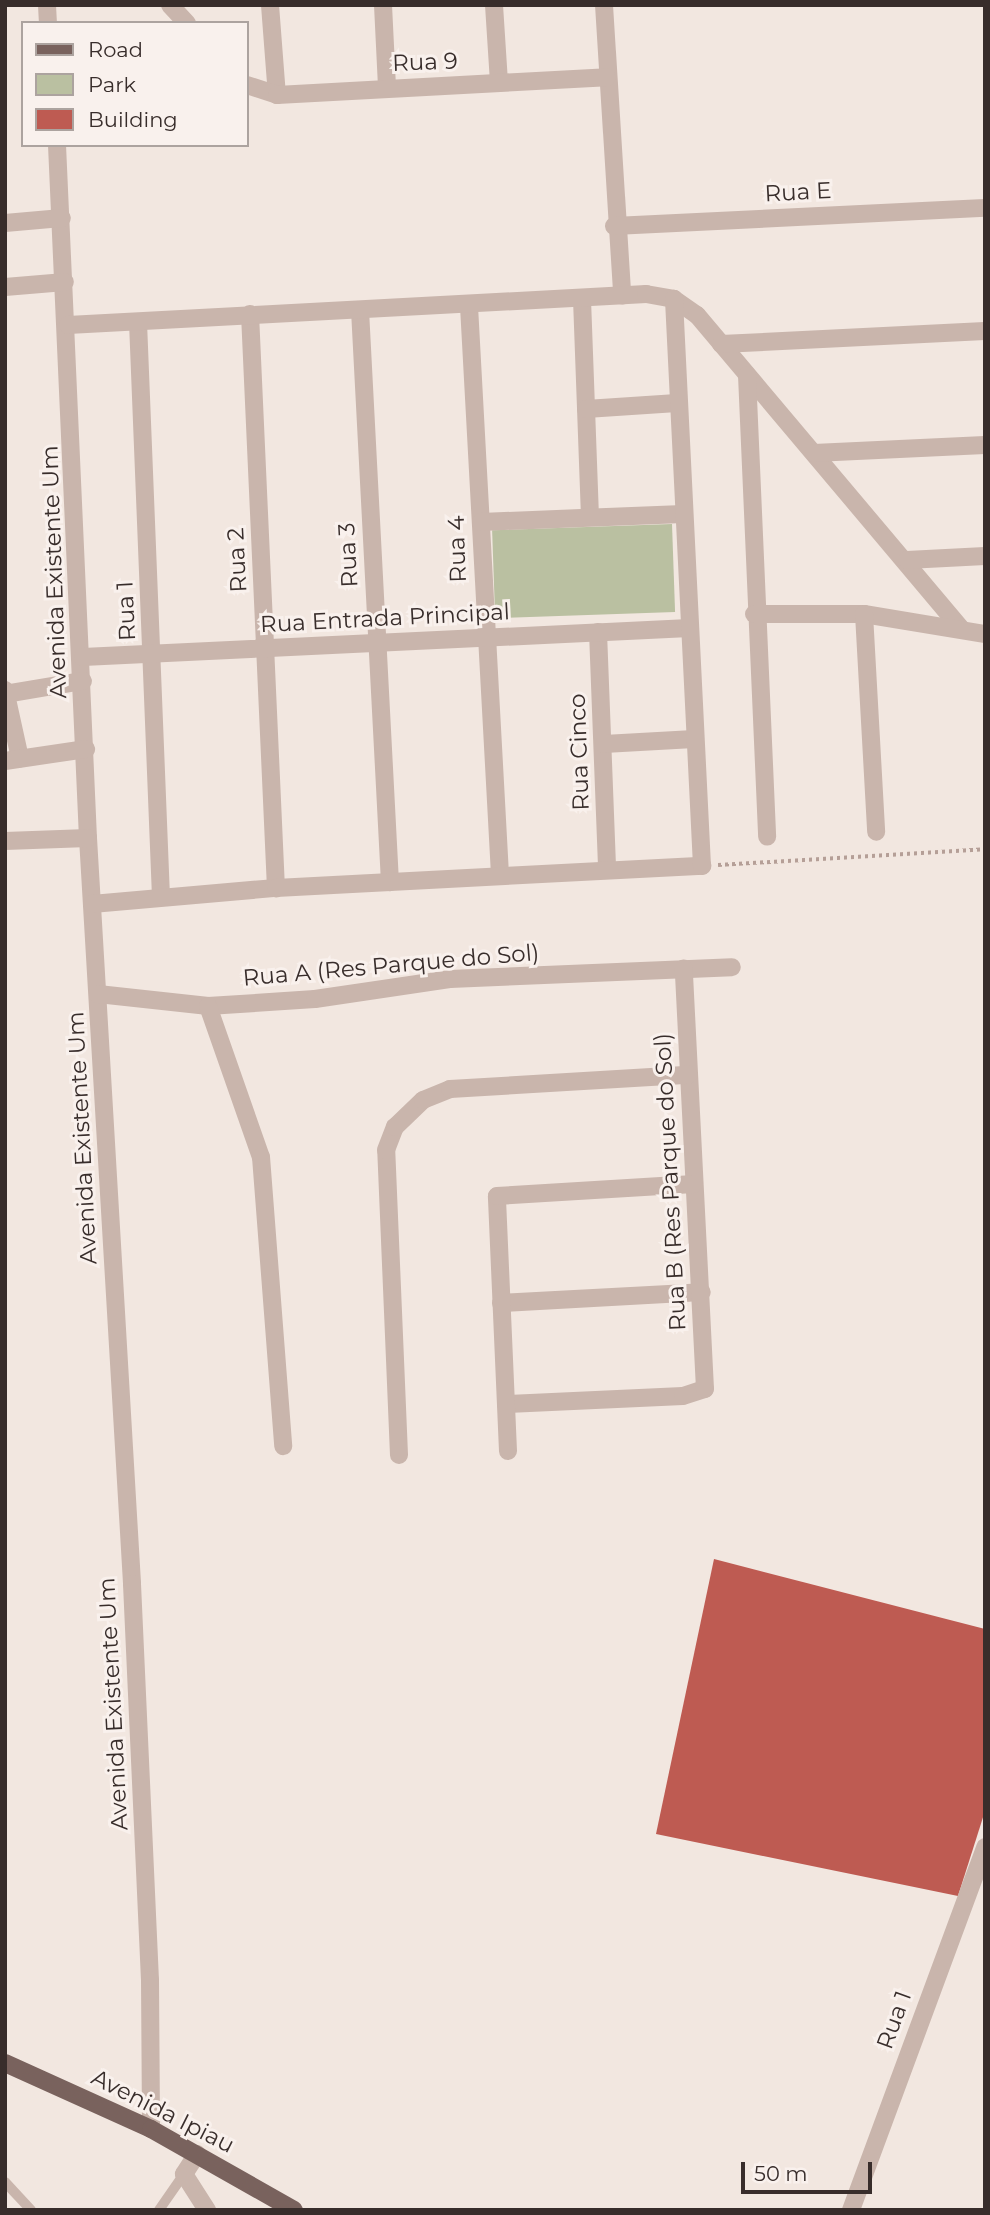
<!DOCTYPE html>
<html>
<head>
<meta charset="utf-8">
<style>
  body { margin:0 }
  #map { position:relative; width:990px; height:2215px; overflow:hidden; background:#f2e7e0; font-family:Montserrat,sans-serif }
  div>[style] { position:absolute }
  .green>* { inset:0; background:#bac0a1; transform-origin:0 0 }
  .building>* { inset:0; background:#be5b52 }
  .path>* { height:3.5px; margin-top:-1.75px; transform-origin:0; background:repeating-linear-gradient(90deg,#b59f97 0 3.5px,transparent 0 7px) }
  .service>* { height:10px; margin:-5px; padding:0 5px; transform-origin:5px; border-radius:5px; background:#c9b5ac }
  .minor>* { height:18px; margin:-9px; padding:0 9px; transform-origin:9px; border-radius:9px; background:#c9b5ac }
  .primary>* { height:18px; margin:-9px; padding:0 9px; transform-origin:9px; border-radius:9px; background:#79625d }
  span { translate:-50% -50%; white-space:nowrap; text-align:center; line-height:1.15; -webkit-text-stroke:6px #f9f1ed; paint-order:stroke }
  .street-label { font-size:23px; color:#382d2b }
  .frame { position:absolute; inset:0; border:7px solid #382d2b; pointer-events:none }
  .legend { position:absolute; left:21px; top:21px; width:228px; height:126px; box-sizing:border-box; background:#f9f1ed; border:2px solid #aca39f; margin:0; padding:9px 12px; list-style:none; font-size:21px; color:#382d2b }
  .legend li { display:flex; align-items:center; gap:14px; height:35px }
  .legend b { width:35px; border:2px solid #aca39f }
  .scale { position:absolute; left:741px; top:2162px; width:131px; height:32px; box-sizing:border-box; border:4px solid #382d2b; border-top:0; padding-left:9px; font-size:21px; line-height:24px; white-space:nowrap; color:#382d2b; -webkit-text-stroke:5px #f9f1ed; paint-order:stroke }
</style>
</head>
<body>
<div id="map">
  <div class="green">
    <div style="left:672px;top:524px;width:88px;height:180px;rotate:88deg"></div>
  </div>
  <div class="building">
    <div style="clip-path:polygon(714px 1559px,985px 1629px,985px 1811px,958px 1896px,656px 1834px)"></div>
  </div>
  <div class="path">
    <div style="left:718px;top:865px;width:267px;rotate:-3.4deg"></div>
  </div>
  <div class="service">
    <div style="left:5px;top:2182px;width:38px;rotate:47deg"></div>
    <div style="left:159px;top:2210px;width:44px;rotate:-55.2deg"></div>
  </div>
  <div class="minor">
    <div style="left:47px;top:5px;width:18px;rotate:87deg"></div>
    <div style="left:170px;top:5px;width:25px;rotate:47deg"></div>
    <div style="left:270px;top:5px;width:90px;rotate:85.6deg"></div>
    <div style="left:383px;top:5px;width:82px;rotate:87.2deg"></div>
    <div style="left:494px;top:5px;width:78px;rotate:86.3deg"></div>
    <div style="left:604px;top:5px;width:291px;rotate:86.4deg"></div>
    <div style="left:247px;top:85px;width:32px;rotate:18deg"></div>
    <div style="left:277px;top:95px;width:330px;rotate:-3.1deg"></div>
    <div style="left:57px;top:145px;width:694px;rotate:87.44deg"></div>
    <div style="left:88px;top:838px;width:747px;rotate:86.62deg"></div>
    <div style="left:132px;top:1584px;width:396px;rotate:87.4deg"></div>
    <div style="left:150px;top:1980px;width:149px;rotate:89.6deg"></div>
    <div style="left:5px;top:223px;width:57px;rotate:-5deg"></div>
    <div style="left:614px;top:226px;width:371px;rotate:-2.8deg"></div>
    <div style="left:5px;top:287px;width:60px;rotate:-4.8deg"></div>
    <div style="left:582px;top:299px;width:218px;rotate:87.9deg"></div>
    <div style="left:469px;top:306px;width:570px;rotate:86.88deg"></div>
    <div style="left:360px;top:310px;width:573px;rotate:87deg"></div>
    <div style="left:250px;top:314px;width:575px;rotate:87.41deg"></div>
    <div style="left:138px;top:322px;width:575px;rotate:87.71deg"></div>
    <div style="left:68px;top:325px;width:579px;rotate:-3.07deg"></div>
    <div style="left:646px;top:294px;width:28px;rotate:10deg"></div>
    <div style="left:674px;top:299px;width:28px;rotate:35deg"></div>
    <div style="left:697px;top:315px;width:409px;rotate:49.9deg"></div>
    <div style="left:721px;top:344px;width:264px;rotate:-2.8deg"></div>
    <div style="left:747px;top:375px;width:462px;rotate:87.5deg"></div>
    <div style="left:586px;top:409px;width:91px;rotate:-3.8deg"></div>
    <div style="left:814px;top:453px;width:171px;rotate:-2.7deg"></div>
    <div style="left:481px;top:522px;width:202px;rotate:-2.3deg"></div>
    <div style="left:907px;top:560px;width:78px;rotate:-2.9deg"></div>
    <div style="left:754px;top:614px;width:110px"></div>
    <div style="left:864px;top:614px;width:123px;rotate:9.4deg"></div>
    <div style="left:864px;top:614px;width:218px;rotate:86.8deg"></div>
    <div style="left:598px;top:632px;width:238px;rotate:87.8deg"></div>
    <div style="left:83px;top:657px;width:607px;rotate:-2.74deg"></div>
    <div style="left:5px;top:690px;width:70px;rotate:77.6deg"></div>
    <div style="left:5px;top:694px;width:79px;rotate:-9.5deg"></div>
    <div style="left:604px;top:744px;width:90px;rotate:-3.2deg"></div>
    <div style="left:5px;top:761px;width:82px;rotate:-8.4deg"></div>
    <div style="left:5px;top:841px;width:83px;rotate:-2.1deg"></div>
    <div style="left:92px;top:904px;width:185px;rotate:-5deg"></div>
    <div style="left:276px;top:888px;width:427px;rotate:-3deg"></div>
    <div style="left:702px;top:866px;width:568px;rotate:-92.83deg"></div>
    <div style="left:98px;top:994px;width:111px;rotate:6.2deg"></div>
    <div style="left:208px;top:1006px;width:107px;rotate:-3.7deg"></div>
    <div style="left:315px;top:999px;width:136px;rotate:-8.4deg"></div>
    <div style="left:450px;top:979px;width:282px;rotate:-2.4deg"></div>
    <div style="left:208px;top:1006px;width:160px;rotate:70.7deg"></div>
    <div style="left:261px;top:1157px;width:290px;rotate:85.6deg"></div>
    <div style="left:501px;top:1303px;width:201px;rotate:-3.1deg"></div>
    <div style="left:506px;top:1404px;width:177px;rotate:-2.6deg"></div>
    <div style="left:683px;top:1396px;width:23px;rotate:-18deg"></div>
    <div style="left:705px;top:1389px;width:421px;rotate:-92.9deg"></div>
    <div style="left:508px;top:1451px;width:255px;rotate:-92.5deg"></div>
    <div style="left:497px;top:1196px;width:197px;rotate:-3.5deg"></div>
    <div style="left:399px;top:1455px;width:305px;rotate:-92.4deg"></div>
    <div style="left:386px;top:1150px;width:25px;rotate:-69deg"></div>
    <div style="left:395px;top:1127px;width:39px;rotate:-44deg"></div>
    <div style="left:423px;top:1100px;width:29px;rotate:-22deg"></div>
    <div style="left:450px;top:1089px;width:239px;rotate:-3.4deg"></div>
    <div style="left:197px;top:2154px;width:24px;rotate:123deg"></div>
    <div style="left:184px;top:2174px;width:43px;rotate:57.4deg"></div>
    <div style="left:851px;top:2210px;width:387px;rotate:-69.7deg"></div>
  </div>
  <div class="primary">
    <div style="left:5px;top:2063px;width:160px;rotate:24.3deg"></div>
    <div style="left:151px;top:2129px;width:164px;rotate:29.5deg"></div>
  </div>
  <div class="street-label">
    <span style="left:425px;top:62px;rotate:-2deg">Rua 9</span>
    <span style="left:798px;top:192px;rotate:-3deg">Rua E</span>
    <span style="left:457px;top:549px;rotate:-92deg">Rua 4</span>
    <span style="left:348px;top:555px;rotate:-93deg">Rua 3</span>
    <span style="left:237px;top:560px;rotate:-93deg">Rua 2</span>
    <span style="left:54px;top:572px;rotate:-92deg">Avenida Existente Um</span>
    <span style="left:126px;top:611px;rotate:-93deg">Rua 1</span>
    <span style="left:385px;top:618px;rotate:-3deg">Rua Entrada Principal</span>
    <span style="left:579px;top:752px;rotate:-92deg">Rua Cinco</span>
    <span style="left:391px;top:965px;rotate:-5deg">Rua A (Res Parque do Sol)</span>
    <span style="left:82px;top:1138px;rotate:-93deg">Avenida Existente Um</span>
    <span style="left:670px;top:1182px;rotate:-93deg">Rua B (Res Parque do Sol)</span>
    <span style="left:113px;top:1704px;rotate:-93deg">Avenida Existente Um</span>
    <span style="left:894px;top:2020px;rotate:-70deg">Rua 1</span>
    <span style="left:163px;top:2111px;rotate:27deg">Avenida Ipiau</span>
  </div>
  <div class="frame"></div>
  <ul class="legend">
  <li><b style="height:9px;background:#79625d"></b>Road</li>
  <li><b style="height:19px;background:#bac0a1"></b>Park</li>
  <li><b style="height:19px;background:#be5b52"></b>Building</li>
  </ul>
  <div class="scale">50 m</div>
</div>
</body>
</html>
